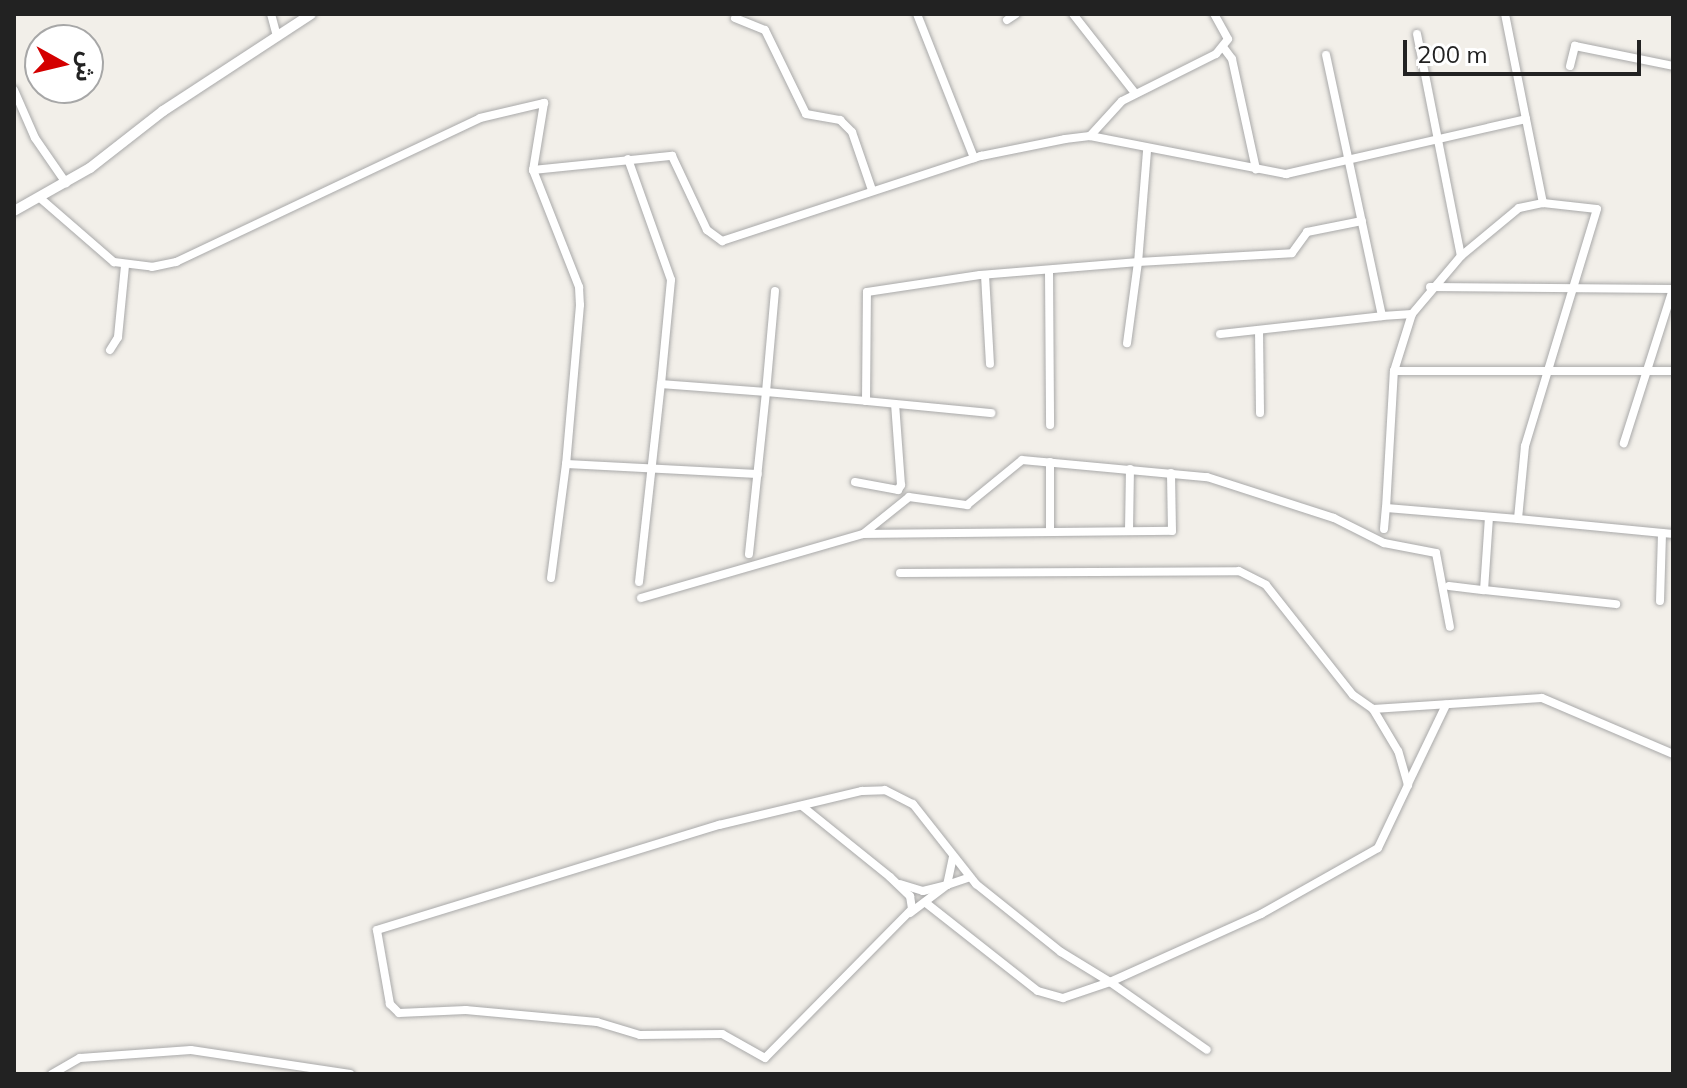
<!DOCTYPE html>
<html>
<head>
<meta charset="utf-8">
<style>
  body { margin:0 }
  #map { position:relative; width:1687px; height:1088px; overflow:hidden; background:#f2efe9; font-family:Mulish,"Noto Sans Arabic",sans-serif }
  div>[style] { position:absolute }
  .roads { filter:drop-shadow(0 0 2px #a9a9a9) drop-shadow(0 0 2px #a9a9a9) }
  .minor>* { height:8px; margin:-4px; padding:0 4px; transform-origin:4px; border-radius:4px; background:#fff }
  .tertiary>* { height:10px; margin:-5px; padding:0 5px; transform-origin:5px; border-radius:5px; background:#fff }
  span { translate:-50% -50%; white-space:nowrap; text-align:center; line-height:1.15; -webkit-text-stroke:7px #fff; paint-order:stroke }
  .frame { position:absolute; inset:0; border:16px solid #222; pointer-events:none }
  .north { position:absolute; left:24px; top:24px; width:80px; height:80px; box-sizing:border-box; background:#fff; border:2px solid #a7a7a7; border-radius:50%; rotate:98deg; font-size:22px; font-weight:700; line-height:32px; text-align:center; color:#222 }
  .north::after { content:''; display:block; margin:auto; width:28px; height:36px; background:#d40000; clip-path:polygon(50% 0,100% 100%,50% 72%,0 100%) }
  .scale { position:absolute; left:1403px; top:40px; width:238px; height:36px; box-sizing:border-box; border:4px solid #222; border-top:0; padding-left:10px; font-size:24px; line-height:28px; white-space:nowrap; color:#222; -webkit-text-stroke:6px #fff; paint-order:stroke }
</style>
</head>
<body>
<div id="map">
  <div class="roads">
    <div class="minor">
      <div style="left:271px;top:14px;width:23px;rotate:75deg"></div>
      <div style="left:917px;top:14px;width:155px;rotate:68.4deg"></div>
      <div style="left:1073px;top:14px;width:100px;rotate:51.9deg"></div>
      <div style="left:1505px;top:14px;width:107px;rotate:78.7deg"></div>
      <div style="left:735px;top:18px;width:32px;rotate:22deg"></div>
      <div style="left:765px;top:30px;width:93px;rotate:64deg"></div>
      <div style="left:806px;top:114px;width:35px;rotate:10deg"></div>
      <div style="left:840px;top:120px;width:17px;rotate:45deg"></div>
      <div style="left:852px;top:132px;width:61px;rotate:71deg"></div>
      <div style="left:1007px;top:20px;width:11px;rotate:-34deg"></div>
      <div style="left:1417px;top:34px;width:226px;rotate:78.8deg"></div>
      <div style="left:1223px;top:47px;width:15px;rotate:53deg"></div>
      <div style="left:1232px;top:59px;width:113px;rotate:77.7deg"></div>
      <div style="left:1570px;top:66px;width:21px;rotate:-76deg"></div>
      <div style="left:1575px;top:46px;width:100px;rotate:11.5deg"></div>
      <div style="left:14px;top:90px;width:52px;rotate:66.4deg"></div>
      <div style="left:35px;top:138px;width:55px;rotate:55.4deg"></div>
      <div style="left:1090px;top:136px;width:47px;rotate:-47.6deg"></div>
      <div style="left:1122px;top:101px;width:105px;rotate:-26.6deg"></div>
      <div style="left:1216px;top:54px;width:19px;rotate:-51deg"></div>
      <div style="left:1228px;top:39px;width:29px;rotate:-119deg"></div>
      <div style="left:1147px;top:151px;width:111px;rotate:94.6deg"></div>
      <div style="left:1138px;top:262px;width:154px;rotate:-3.3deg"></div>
      <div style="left:1292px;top:253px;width:26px;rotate:-54deg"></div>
      <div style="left:1307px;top:232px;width:56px;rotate:-11.3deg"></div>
      <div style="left:628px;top:159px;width:128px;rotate:70.4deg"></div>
      <div style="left:671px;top:280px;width:104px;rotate:95.5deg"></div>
      <div style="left:661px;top:384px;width:105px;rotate:4.4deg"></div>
      <div style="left:766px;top:392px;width:163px;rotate:96deg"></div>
      <div style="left:533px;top:170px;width:140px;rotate:-5.8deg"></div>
      <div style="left:672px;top:156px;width:82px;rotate:64.7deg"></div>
      <div style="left:707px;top:230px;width:19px;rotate:36deg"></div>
      <div style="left:722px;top:241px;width:273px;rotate:-18.2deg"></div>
      <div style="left:981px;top:156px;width:86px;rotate:-11.4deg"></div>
      <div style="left:1065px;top:139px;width:25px;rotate:-7deg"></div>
      <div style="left:1090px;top:136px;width:200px;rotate:11deg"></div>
      <div style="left:1286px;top:174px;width:246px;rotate:-12.9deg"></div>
      <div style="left:1526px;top:119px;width:86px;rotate:78.6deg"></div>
      <div style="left:40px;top:198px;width:98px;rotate:40.9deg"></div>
      <div style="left:114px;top:262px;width:38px;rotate:7deg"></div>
      <div style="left:152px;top:267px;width:25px;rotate:-12deg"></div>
      <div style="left:176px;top:262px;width:336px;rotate:-25.3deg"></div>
      <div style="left:480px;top:118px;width:66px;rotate:-13.2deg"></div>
      <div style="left:544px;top:103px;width:68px;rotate:99.3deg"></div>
      <div style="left:533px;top:170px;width:126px;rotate:68.5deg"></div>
      <div style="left:579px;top:287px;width:18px;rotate:87deg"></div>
      <div style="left:580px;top:305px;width:160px;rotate:95deg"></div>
      <div style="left:1543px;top:203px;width:54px;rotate:6.3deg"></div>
      <div style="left:1597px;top:209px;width:248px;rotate:106.9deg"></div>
      <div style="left:1525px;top:446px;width:73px;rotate:95.5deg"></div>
      <div style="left:1518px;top:519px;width:132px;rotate:-175.2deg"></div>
      <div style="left:1386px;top:508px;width:137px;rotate:-86.7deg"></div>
      <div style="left:1394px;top:371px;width:60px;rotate:-72.5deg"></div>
      <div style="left:1412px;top:314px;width:76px;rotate:-49.8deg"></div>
      <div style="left:1461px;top:256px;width:75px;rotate:-39.6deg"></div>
      <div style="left:1519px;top:208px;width:25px;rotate:-12deg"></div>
      <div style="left:1049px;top:271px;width:154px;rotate:89.6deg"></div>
      <div style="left:985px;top:275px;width:89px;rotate:86.8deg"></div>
      <div style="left:1430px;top:287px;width:243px;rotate:0.5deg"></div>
      <div style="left:1673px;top:289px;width:162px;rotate:107.7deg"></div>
      <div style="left:775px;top:291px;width:101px;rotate:95.1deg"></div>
      <div style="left:766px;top:392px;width:100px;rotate:5.1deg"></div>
      <div style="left:866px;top:401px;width:109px;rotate:-89.5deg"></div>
      <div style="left:867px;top:292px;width:114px;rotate:-8.6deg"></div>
      <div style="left:980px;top:275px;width:159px;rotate:-4.7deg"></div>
      <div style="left:1138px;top:262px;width:82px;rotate:97.7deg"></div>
      <div style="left:1382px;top:316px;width:30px;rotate:-4deg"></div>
      <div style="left:1259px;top:330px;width:83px;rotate:89.3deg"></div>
      <div style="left:1220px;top:334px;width:163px;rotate:-6.3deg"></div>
      <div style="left:1382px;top:316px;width:267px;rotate:-102.1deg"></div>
      <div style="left:110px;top:350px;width:15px;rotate:-58deg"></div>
      <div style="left:118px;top:337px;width:72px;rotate:-84.4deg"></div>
      <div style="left:1394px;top:371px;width:279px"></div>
      <div style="left:866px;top:401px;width:126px;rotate:5.5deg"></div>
      <div style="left:855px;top:482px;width:44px;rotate:10.5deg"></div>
      <div style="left:898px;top:490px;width:6px;rotate:-59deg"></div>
      <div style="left:901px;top:485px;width:81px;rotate:-94.2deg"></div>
      <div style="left:1489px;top:517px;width:73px;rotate:93.9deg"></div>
      <div style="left:1484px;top:590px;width:133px;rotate:6.1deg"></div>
      <div style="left:1518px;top:519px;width:156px;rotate:5.5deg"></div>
      <div style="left:1384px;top:529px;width:21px;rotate:-85deg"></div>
      <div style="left:1129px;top:531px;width:62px;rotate:-89.1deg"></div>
      <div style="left:1050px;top:532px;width:70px;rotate:-90deg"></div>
      <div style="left:864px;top:534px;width:308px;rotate:-0.6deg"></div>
      <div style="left:1172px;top:531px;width:58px;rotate:-91deg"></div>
      <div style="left:900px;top:573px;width:339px;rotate:-0.3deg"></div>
      <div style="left:1239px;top:571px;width:30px;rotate:27deg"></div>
      <div style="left:1266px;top:585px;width:140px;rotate:51.7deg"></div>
      <div style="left:1353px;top:695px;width:24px;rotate:35deg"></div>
      <div style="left:551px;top:578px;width:115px;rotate:-82.5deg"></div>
      <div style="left:566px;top:464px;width:192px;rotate:3deg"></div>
      <div style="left:639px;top:582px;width:199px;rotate:-83.7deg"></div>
      <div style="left:1449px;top:586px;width:35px;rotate:7deg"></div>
      <div style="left:641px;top:598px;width:231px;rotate:-16.1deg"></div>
      <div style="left:863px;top:534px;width:59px;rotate:-38.8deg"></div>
      <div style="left:909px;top:497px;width:59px;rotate:7.9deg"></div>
      <div style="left:967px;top:505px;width:71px;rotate:-39.3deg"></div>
      <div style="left:1022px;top:460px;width:186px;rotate:5.3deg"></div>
      <div style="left:1207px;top:477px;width:133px;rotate:17.9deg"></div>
      <div style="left:1334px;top:518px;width:56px;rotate:26.6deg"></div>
      <div style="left:1384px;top:543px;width:53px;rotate:10.9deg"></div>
      <div style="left:1436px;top:553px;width:75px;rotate:79.3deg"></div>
      <div style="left:1660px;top:601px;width:68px;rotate:-88.3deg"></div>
      <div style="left:1408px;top:784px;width:88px;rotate:-64.3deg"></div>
      <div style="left:802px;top:806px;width:113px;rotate:38.9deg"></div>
      <div style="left:890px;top:877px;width:28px;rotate:44deg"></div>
      <div style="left:910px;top:896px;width:13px;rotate:81deg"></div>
      <div style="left:912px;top:909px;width:209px;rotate:134.6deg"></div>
      <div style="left:765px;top:1058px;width:49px;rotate:-150.8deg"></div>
      <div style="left:722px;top:1034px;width:82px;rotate:179.3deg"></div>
      <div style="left:640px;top:1035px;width:45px;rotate:-163.2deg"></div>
      <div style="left:597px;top:1022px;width:132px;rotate:-174.8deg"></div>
      <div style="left:466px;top:1010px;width:67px;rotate:177.4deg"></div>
      <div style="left:399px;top:1013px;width:13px;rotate:-135deg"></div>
      <div style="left:390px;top:1004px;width:75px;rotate:-100deg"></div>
      <div style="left:377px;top:930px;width:358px;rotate:-17.1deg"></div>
      <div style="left:719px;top:825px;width:147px;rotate:-13.4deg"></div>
      <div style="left:862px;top:791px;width:23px;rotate:-2deg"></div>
      <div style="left:885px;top:790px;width:31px;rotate:27deg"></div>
      <div style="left:913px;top:804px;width:102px;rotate:51.8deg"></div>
      <div style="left:976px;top:884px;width:109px;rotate:38.7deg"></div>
      <div style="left:1061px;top:952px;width:57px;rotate:31.5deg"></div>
      <div style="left:1110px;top:982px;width:166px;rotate:-24.2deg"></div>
      <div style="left:1261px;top:914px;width:134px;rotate:-29.4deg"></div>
      <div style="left:1378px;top:848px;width:70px;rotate:-64.5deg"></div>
      <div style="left:1408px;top:785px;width:35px;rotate:-106deg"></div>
      <div style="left:1398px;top:751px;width:49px;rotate:-120.8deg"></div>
      <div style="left:1373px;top:709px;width:169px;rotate:-3.7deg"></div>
      <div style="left:1542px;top:698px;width:142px;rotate:23.1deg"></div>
      <div style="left:900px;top:884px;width:24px;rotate:17deg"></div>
      <div style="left:923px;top:891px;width:25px;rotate:-14deg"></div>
      <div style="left:947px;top:885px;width:29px;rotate:-78deg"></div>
      <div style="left:926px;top:903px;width:142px;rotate:38.2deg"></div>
      <div style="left:1038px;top:991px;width:26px;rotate:16deg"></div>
      <div style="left:1063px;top:998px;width:50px;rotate:-18.8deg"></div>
      <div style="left:1110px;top:982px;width:118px;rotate:35deg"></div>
      <div style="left:910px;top:913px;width:46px;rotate:-37.1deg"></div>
      <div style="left:947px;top:885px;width:24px;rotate:-19deg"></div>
      <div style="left:52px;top:1074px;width:32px;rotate:-30deg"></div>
      <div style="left:80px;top:1058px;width:111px;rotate:-4.1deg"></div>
      <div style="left:191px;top:1050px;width:161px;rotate:8.6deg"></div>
    </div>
    <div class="tertiary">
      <div style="left:14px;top:211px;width:87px;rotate:-29.5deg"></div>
      <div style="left:90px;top:168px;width:93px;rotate:-38deg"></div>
      <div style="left:163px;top:111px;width:177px;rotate:-33.2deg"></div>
    </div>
  </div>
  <div class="frame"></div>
  <div class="north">ش</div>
  <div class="scale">200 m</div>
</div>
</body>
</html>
